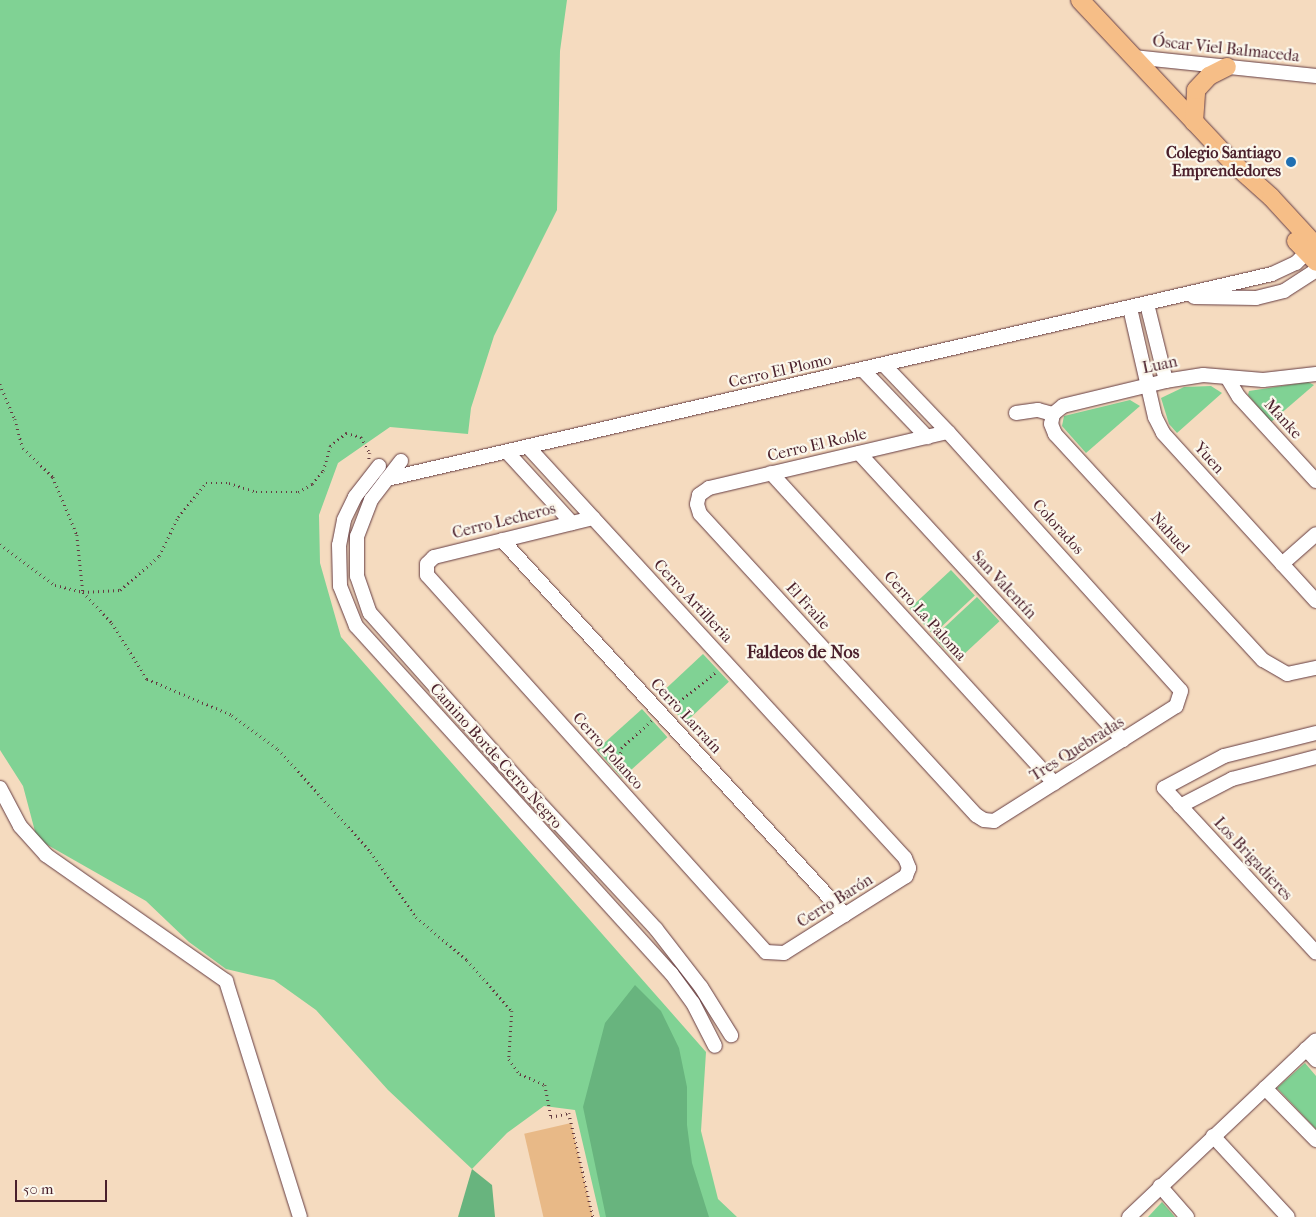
<!DOCTYPE html>
<html>
<head>
<meta charset="utf-8">
<style>
  body { margin:0 }
  #map { position:relative; width:1316px; height:1217px; overflow:hidden; background:#f5dbbf; font-family:"IM FELL French Canon",serif }
  div>[style] { position:absolute }
  .green>* { inset:0; background:#80d294; transform-origin:0 0 }
  .forest>* { inset:0; background:#68b47e }
  .building>* { inset:0; background:#e8b987; transform-origin:0 0 }
  .path>* { height:2.5px; margin-top:-1.25px; transform-origin:0; background:repeating-linear-gradient(90deg,#643b41 0 1px,transparent 0 5px) }
  .roads { filter:drop-shadow(0 0 1px #643b41) drop-shadow(0 0 1px #643b41) }
  .minor>* { height:14px; margin:-7px; padding:0 7px; transform-origin:7px; border-radius:7px; background:#fff }
  .major>* { height:18px; margin:-9px; padding:0 9px; transform-origin:9px; border-radius:9px; background:#f6be87 }
  .dots>* { width:14px; height:14px; translate:-50% -50%; box-sizing:border-box; border:2px solid #fbf7ec; border-radius:50% }
  span { translate:-50% -50%; white-space:nowrap; text-align:center; line-height:1.15; -webkit-text-stroke:4.5px #fbf7ec; paint-order:stroke }
  .street-label { font-size:16px; color:#4a1f2b }
  .poi-label { font-size:16px; color:#4a1f2b; font-weight:700 }
  .right { translate:-100% -50%; text-align:right }
  .neighbourhood-label { font-size:18px; color:#4a1f2b; font-weight:700 }
  .scale { position:absolute; left:15px; top:1180px; width:92px; height:22px; box-sizing:border-box; border:2px solid #4a1f2b; border-top:0; padding-left:6px; font-size:15px; line-height:18px; white-space:nowrap; color:#4a1f2b; -webkit-text-stroke:4px #fbf7ec; paint-order:stroke }
</style>
</head>
<body>
<div id="map">
  <div class="green">
    <div style="clip-path:polygon(0 0,567px 0,560px 51px,557px 210px,494px 336px,471px 408px,468px 434px,390px 427px,338px 463px,319px 515px,320px 563px,341px 637px,706px 1052px,701px 1131px,718px 1199px,737px 1217px,600px 1217px,575px 1110px,544px 1106px,507px 1133px,472px 1169px,388px 1090px,316px 1010px,274px 980px,226px 969px,189px 942px,146px 901px,37px 839px,23px 786px,0 750px)"></div>
    <div style="clip-path:polygon(1308px 382px,1314px 385px,1271px 422px,1248px 395px,1249px 391px)"></div>
    <div style="clip-path:polygon(1211px 386px,1222px 393px,1177px 433px,1169px 424px,1161px 398px,1184px 387px)"></div>
    <div style="clip-path:polygon(1130px 400px,1140px 406px,1086px 453px,1062px 426px,1064px 416px)"></div>
    <div style="left:951px;top:570px;width:35px;height:57px;rotate:47deg"></div>
    <div style="left:977px;top:597px;width:33px;height:59px;rotate:47deg"></div>
    <div style="left:703px;top:654px;width:38px;height:60px;rotate:47deg"></div>
    <div style="left:642px;top:709px;width:38px;height:61px;rotate:48deg"></div>
    <div style="clip-path:polygon(1305px 1063px,1316px 1076px,1316px 1129px,1277px 1088px)"></div>
    <div style="clip-path:polygon(1162px 1202px,1175px 1217px,1148px 1217px)"></div>
  </div>
  <div class="forest">
    <div style="clip-path:polygon(635px 985px,661px 1011px,679px 1048px,687px 1087px,687px 1125px,692px 1163px,709px 1217px,606px 1217px,583px 1107px,605px 1023px)"></div>
    <div style="clip-path:polygon(472px 1169px,492px 1185px,495px 1217px,458px 1217px)"></div>
  </div>
  <div class="building">
    <div style="left:571px;top:1123px;width:96px;height:48px;rotate:77deg"></div>
  </div>
  <div class="path">
    <div style="left:0;top:384px;width:38px;rotate:67deg"></div>
    <div style="left:15px;top:419px;width:30px;rotate:75deg"></div>
    <div style="left:23px;top:448px;width:42px;rotate:44deg"></div>
    <div style="left:53px;top:477px;width:63px;rotate:67.5deg"></div>
    <div style="left:77px;top:535px;width:57px;rotate:84deg"></div>
    <div style="left:83px;top:592px;width:42px;rotate:46.9deg"></div>
    <div style="left:112px;top:623px;width:66px;rotate:58deg"></div>
    <div style="left:147px;top:679px;width:92px;rotate:23deg"></div>
    <div style="left:232px;top:715px;width:57px;rotate:36.5deg"></div>
    <div style="left:278px;top:749px;width:139px;rotate:47.9deg"></div>
    <div style="left:371px;top:852px;width:79px;rotate:55.3deg"></div>
    <div style="left:416px;top:917px;width:67px;rotate:40.1deg"></div>
    <div style="left:467px;top:960px;width:68px;rotate:48.6deg"></div>
    <div style="left:512px;top:1011px;width:48px;rotate:93.6deg"></div>
    <div style="left:509px;top:1059px;width:19px;rotate:54deg"></div>
    <div style="left:520px;top:1074px;width:27px;rotate:24deg"></div>
    <div style="left:545px;top:1085px;width:33px;rotate:79deg"></div>
    <div style="left:551px;top:1117px;width:18px;rotate:-13deg"></div>
    <div style="left:569px;top:1113px;width:107px;rotate:77deg"></div>
    <div style="left:0;top:544px;width:69px;rotate:36.7deg"></div>
    <div style="left:55px;top:585px;width:29px;rotate:14deg"></div>
    <div style="left:83px;top:592px;width:37px;rotate:-3deg"></div>
    <div style="left:120px;top:590px;width:52px;rotate:-41.1deg"></div>
    <div style="left:159px;top:556px;width:43px;rotate:-64deg"></div>
    <div style="left:178px;top:517px;width:44px;rotate:-50.5deg"></div>
    <div style="left:206px;top:483px;width:23px"></div>
    <div style="left:229px;top:483px;width:28px;rotate:18deg"></div>
    <div style="left:256px;top:492px;width:42px"></div>
    <div style="left:298px;top:492px;width:16px;rotate:-30deg"></div>
    <div style="left:312px;top:484px;width:17px;rotate:-50deg"></div>
    <div style="left:323px;top:471px;width:26px;rotate:-74deg"></div>
    <div style="left:330px;top:446px;width:21px;rotate:-39deg"></div>
    <div style="left:346px;top:433px;width:16px;rotate:15deg"></div>
    <div style="left:361px;top:437px;width:18px;rotate:61deg"></div>
    <div style="left:370px;top:453px;width:6px;rotate:99deg"></div>
    <div style="left:671px;top:708px;width:59px;rotate:-38.8deg"></div>
    <div style="left:618px;top:768px;width:20px;rotate:-81deg"></div>
    <div style="left:621px;top:748px;width:42px;rotate:-42.1deg"></div>
  </div>
  <div class="roads">
    <div class="minor">
      <div style="left:1133px;top:57px;width:184px;rotate:5.9deg"></div>
      <div style="left:1194px;top:297px;width:62px;rotate:0.9deg"></div>
      <div style="left:1256px;top:298px;width:29px;rotate:-14deg"></div>
      <div style="left:1284px;top:291px;width:38px;rotate:-33deg"></div>
      <div style="left:1147px;top:304px;width:79px;rotate:76.1deg"></div>
      <div style="left:1130px;top:308px;width:112px;rotate:77.1deg"></div>
      <div style="left:1155px;top:417px;width:18px;rotate:63deg"></div>
      <div style="left:1163px;top:433px;width:227px;rotate:47.7deg"></div>
      <div style="left:884px;top:365px;width:93px;rotate:46.3deg"></div>
      <div style="left:948px;top:432px;width:348px;rotate:48deg"></div>
      <div style="left:1181px;top:691px;width:16px;rotate:108deg"></div>
      <div style="left:1176px;top:706px;width:215px;rotate:147.7deg"></div>
      <div style="left:994px;top:821px;width:10px;rotate:-174deg"></div>
      <div style="left:984px;top:820px;width:9px;rotate:-148deg"></div>
      <div style="left:976px;top:815px;width:408px;rotate:-132.5deg"></div>
      <div style="left:700px;top:514px;width:10px;rotate:-107deg"></div>
      <div style="left:697px;top:504px;width:9px;rotate:-77deg"></div>
      <div style="left:699px;top:495px;width:12px;rotate:-35deg"></div>
      <div style="left:709px;top:488px;width:245px;rotate:-13.2deg"></div>
      <div style="left:863px;top:370px;width:93px;rotate:46.3deg"></div>
      <div style="left:1316px;top:374px;width:53px;rotate:173.5deg"></div>
      <div style="left:1263px;top:380px;width:60px;rotate:-175.2deg"></div>
      <div style="left:1203px;top:375px;width:37px;rotate:171deg"></div>
      <div style="left:1166px;top:381px;width:106px;rotate:166.4deg"></div>
      <div style="left:1063px;top:406px;width:13px;rotate:141deg"></div>
      <div style="left:1053px;top:414px;width:10px;rotate:101deg"></div>
      <div style="left:1051px;top:424px;width:11px;rotate:68deg"></div>
      <div style="left:1055px;top:434px;width:307px;rotate:47.4deg"></div>
      <div style="left:1263px;top:660px;width:28px;rotate:30deg"></div>
      <div style="left:1287px;top:674px;width:30px;rotate:-12deg"></div>
      <div style="left:1228px;top:379px;width:21px;rotate:59deg"></div>
      <div style="left:1239px;top:397px;width:114px;rotate:47.5deg"></div>
      <div style="left:1016px;top:413px;width:22px;rotate:-8deg"></div>
      <div style="left:1038px;top:410px;width:16px;rotate:15deg"></div>
      <div style="left:529px;top:448px;width:556px;rotate:47.48deg"></div>
      <div style="left:905px;top:858px;width:11px;rotate:68deg"></div>
      <div style="left:909px;top:868px;width:9px;rotate:111deg"></div>
      <div style="left:906px;top:876px;width:144px;rotate:147.7deg"></div>
      <div style="left:784px;top:953px;width:18px;rotate:-177deg"></div>
      <div style="left:766px;top:952px;width:507px;rotate:-131.96deg"></div>
      <div style="left:427px;top:575px;width:11px;rotate:-90deg"></div>
      <div style="left:427px;top:564px;width:10px;rotate:-45deg"></div>
      <div style="left:434px;top:557px;width:164px;rotate:-13.8deg"></div>
      <div style="left:508px;top:453px;width:95px;rotate:47.6deg"></div>
      <div style="left:859px;top:453px;width:390px;rotate:47.4deg"></div>
      <div style="left:401px;top:461px;width:49px;rotate:127.6deg"></div>
      <div style="left:371px;top:500px;width:39px;rotate:111deg"></div>
      <div style="left:357px;top:536px;width:40px;rotate:90deg"></div>
      <div style="left:357px;top:576px;width:39px;rotate:71deg"></div>
      <div style="left:370px;top:613px;width:226px;rotate:48.4deg"></div>
      <div style="left:520px;top:782px;width:200px;rotate:47.2deg"></div>
      <div style="left:656px;top:929px;width:73px;rotate:52.2deg"></div>
      <div style="left:701px;top:987px;width:57px;rotate:58deg"></div>
      <div style="left:379px;top:466px;width:39px;rotate:128deg"></div>
      <div style="left:355px;top:497px;width:25px;rotate:116deg"></div>
      <div style="left:344px;top:520px;width:25px;rotate:101deg"></div>
      <div style="left:339px;top:545px;width:41px;rotate:88.6deg"></div>
      <div style="left:340px;top:586px;width:43px;rotate:68.2deg"></div>
      <div style="left:356px;top:626px;width:469px;rotate:47.8deg"></div>
      <div style="left:671px;top:973px;width:37px;rotate:54deg"></div>
      <div style="left:693px;top:1003px;width:48px;rotate:62.9deg"></div>
      <div style="left:771px;top:473px;width:420px;rotate:47.6deg"></div>
      <div style="left:387px;top:479px;width:908px;rotate:-13.04deg"></div>
      <div style="left:1272px;top:274px;width:26px;rotate:-25deg"></div>
      <div style="left:1296px;top:263px;width:25px;rotate:-45deg"></div>
      <div style="left:502px;top:540px;width:508px;rotate:47.55deg"></div>
      <div style="left:1282px;top:564px;width:45px;rotate:-41.4deg"></div>
      <div style="left:1316px;top:733px;width:95px;rotate:166deg"></div>
      <div style="left:1224px;top:756px;width:68px;rotate:151.9deg"></div>
      <div style="left:1164px;top:788px;width:224px;rotate:47.3deg"></div>
      <div style="left:0;top:788px;width:43px;rotate:62.2deg"></div>
      <div style="left:20px;top:826px;width:39px;rotate:48deg"></div>
      <div style="left:46px;top:855px;width:220px;rotate:35deg"></div>
      <div style="left:226px;top:981px;width:247px;rotate:72.6deg"></div>
      <div style="left:1180px;top:806px;width:59px;rotate:-27.4deg"></div>
      <div style="left:1232px;top:779px;width:87px;rotate:-14.7deg"></div>
      <div style="left:1306px;top:1049px;width:15px;rotate:48deg"></div>
      <div style="left:1265px;top:1088px;width:73px;rotate:45.6deg"></div>
      <div style="left:1213px;top:1136px;width:110px;rotate:47.2deg"></div>
      <div style="left:1160px;top:1186px;width:41px;rotate:48.9deg"></div>
      <div style="left:1129px;top:1217px;width:257px;rotate:-43.4deg"></div>
    </div>
    <div class="major">
      <div style="left:1080px;top:0;width:224px;rotate:46.8deg"></div>
      <div style="left:1233px;top:163px;width:51px;rotate:41.8deg"></div>
      <div style="left:1271px;top:197px;width:67px;rotate:47.4deg"></div>
      <div style="left:1194px;top:122px;width:32px;rotate:-86deg"></div>
      <div style="left:1196px;top:90px;width:19px;rotate:-47deg"></div>
      <div style="left:1209px;top:76px;width:20px;rotate:-27deg"></div>
      <div style="left:1296px;top:241px;width:29px;rotate:46deg"></div>
    </div>
  </div>
  <div class="dots">
    <div style="left:1291px;top:162px;background:#1f6fb2"></div>
  </div>
  <div class="street-label">
    <span style="left:1226px;top:49px;rotate:6deg">Óscar Viel Balmaceda</span>
    <span style="left:1160px;top:365px;rotate:-12deg">Luan</span>
    <span style="left:780px;top:371px;rotate:-13deg">Cerro El Plomo</span>
    <span style="left:1283px;top:419px;rotate:48deg">Manke</span>
    <span style="left:817px;top:445px;rotate:-13deg">Cerro El Roble</span>
    <span style="left:1209px;top:458px;rotate:48deg">Yuen</span>
    <span style="left:504px;top:521px;rotate:-14deg">Cerro Lecheros</span>
    <span style="left:1058px;top:527px;rotate:48deg">Colorados</span>
    <span style="left:1170px;top:533px;rotate:48deg">Nahuel</span>
    <span style="left:1004px;top:585px;rotate:47deg">San Valentín</span>
    <span style="left:693px;top:601px;rotate:47deg">Cerro Artilleria</span>
    <span style="left:808px;top:606px;rotate:48deg">El Fraile</span>
    <span style="left:925px;top:616px;rotate:48deg">Cerro La Paloma</span>
    <span style="left:686px;top:716px;rotate:47deg">Cerro Larraín</span>
    <span style="left:1077px;top:749px;rotate:-32deg">Tres Quebradas</span>
    <span style="left:608px;top:751px;rotate:48deg">Cerro Polanco</span>
    <span style="left:496px;top:756px;rotate:48deg">Camino Borde Cerro Negro</span>
    <span style="left:1253px;top:859px;rotate:47deg">Los Brigadieres</span>
    <span style="left:835px;top:901px;rotate:-32deg">Cerro Barón</span>
  </div>
  <div class="poi-label">
    <span class="right" style="left:1281px;top:162px">Colegio Santiago<br>Emprendedores</span>
  </div>
  <div class="neighbourhood-label">
    <span style="left:803px;top:653px">Faldeos de Nos</span>
  </div>
  <div class="scale">50 m</div>
</div>
</body>
</html>
